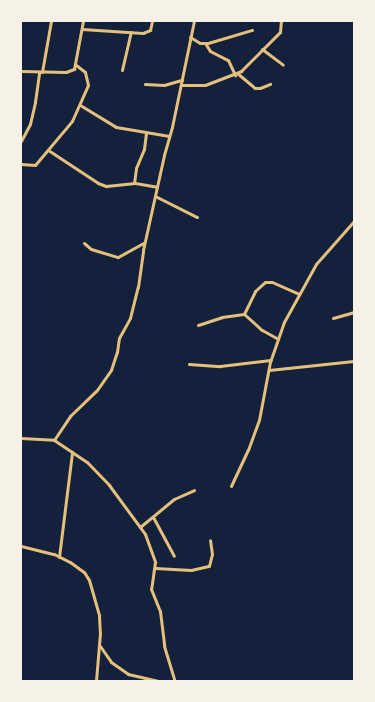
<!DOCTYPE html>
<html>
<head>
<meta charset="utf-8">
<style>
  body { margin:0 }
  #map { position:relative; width:375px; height:702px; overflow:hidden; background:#14213d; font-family:Manrope,sans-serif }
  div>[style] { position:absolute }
  .minor>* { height:3px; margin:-1.5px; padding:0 1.5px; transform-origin:1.5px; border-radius:1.5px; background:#e5c07b }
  span { translate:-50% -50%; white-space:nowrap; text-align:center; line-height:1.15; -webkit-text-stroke:4.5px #f6f1e7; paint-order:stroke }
  .frame { position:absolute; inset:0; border:22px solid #f6f1e7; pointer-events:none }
</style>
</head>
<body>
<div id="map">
  <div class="minor">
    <div style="left:82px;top:29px;width:61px;rotate:3.8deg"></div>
    <div style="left:143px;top:33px;width:8px;rotate:-23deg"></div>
    <div style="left:150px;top:30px;width:9px;rotate:-77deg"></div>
    <div style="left:190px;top:37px;width:12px;rotate:31deg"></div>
    <div style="left:200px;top:43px;width:8px"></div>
    <div style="left:208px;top:43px;width:46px;rotate:-16.5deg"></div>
    <div style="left:205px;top:43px;width:9px;rotate:58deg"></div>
    <div style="left:210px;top:51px;width:20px;rotate:27deg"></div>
    <div style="left:228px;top:60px;width:17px;rotate:65deg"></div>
    <div style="left:262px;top:49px;width:26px;rotate:37deg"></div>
    <div style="left:122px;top:70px;width:39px;rotate:-77deg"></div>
    <div style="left:21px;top:71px;width:45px;rotate:1.3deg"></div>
    <div style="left:66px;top:72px;width:9px;rotate:-21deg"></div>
    <div style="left:74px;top:69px;width:49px;rotate:-79.4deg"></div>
    <div style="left:42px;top:72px;width:52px;rotate:-80deg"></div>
    <div style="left:237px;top:73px;width:23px;rotate:40deg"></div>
    <div style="left:255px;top:88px;width:5px"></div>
    <div style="left:260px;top:88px;width:11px;rotate:-22deg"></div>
    <div style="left:145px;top:84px;width:19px;rotate:3deg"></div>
    <div style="left:164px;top:85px;width:19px;rotate:-16deg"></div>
    <div style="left:181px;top:85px;width:24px"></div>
    <div style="left:205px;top:85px;width:39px;rotate:-21deg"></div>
    <div style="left:241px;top:71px;width:55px;rotate:-45deg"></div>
    <div style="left:280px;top:32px;width:11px;rotate:-85deg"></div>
    <div style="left:80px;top:105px;width:42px;rotate:31.4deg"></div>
    <div style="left:116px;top:127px;width:54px;rotate:9.6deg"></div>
    <div style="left:21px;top:141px;width:19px;rotate:-62deg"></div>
    <div style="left:30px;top:124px;width:23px;rotate:-77deg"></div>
    <div style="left:35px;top:102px;width:30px;rotate:-82deg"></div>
    <div style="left:48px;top:150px;width:60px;rotate:33.4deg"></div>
    <div style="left:98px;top:183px;width:9px;rotate:21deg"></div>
    <div style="left:106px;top:186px;width:29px;rotate:-6deg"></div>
    <div style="left:135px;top:183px;width:22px;rotate:10deg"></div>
    <div style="left:21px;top:164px;width:14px;rotate:4deg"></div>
    <div style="left:35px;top:165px;width:57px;rotate:-49.9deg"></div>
    <div style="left:72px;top:121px;width:39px;rotate:-66deg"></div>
    <div style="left:88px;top:85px;width:13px;rotate:-103deg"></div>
    <div style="left:85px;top:72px;width:11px;rotate:-142deg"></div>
    <div style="left:134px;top:183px;width:15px;rotate:-82deg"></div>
    <div style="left:136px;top:168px;width:21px;rotate:-67deg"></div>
    <div style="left:144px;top:149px;width:16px;rotate:-83deg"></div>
    <div style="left:155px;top:196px;width:47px;rotate:26.6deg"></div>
    <div style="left:84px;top:243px;width:9px;rotate:41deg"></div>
    <div style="left:91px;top:249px;width:28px;rotate:17deg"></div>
    <div style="left:118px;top:257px;width:29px;rotate:-29deg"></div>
    <div style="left:244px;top:314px;width:25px;rotate:-64deg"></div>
    <div style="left:255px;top:291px;width:13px;rotate:-42deg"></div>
    <div style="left:265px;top:282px;width:7px"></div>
    <div style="left:272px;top:282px;width:30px;rotate:24deg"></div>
    <div style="left:333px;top:318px;width:22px;rotate:-16deg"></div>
    <div style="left:198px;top:325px;width:25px;rotate:-18deg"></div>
    <div style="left:222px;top:317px;width:22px;rotate:-8deg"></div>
    <div style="left:244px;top:314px;width:24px;rotate:42deg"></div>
    <div style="left:262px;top:330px;width:18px;rotate:29deg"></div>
    <div style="left:189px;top:364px;width:31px;rotate:4deg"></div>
    <div style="left:220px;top:366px;width:51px;rotate:-6.7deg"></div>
    <div style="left:269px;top:370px;width:85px;rotate:-6deg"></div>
    <div style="left:21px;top:438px;width:33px;rotate:3deg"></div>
    <div style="left:54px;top:440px;width:40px;rotate:34deg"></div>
    <div style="left:87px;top:462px;width:32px;rotate:46deg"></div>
    <div style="left:109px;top:485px;width:61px;rotate:53.7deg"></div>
    <div style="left:145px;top:534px;width:30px;rotate:70deg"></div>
    <div style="left:155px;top:562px;width:27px;rotate:98deg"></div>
    <div style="left:151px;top:589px;width:24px;rotate:68deg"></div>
    <div style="left:160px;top:611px;width:35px;rotate:83deg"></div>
    <div style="left:164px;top:646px;width:37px;rotate:73deg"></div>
    <div style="left:54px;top:440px;width:29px;rotate:-56deg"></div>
    <div style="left:70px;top:416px;width:37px;rotate:-44deg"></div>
    <div style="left:97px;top:390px;width:24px;rotate:-55deg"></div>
    <div style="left:111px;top:370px;width:19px;rotate:-72deg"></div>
    <div style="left:117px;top:352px;width:14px;rotate:-82deg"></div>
    <div style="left:119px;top:338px;width:23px;rotate:-61deg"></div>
    <div style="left:130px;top:318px;width:32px;rotate:-76deg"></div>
    <div style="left:138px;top:287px;width:37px;rotate:-82deg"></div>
    <div style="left:143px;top:250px;width:97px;rotate:-77.5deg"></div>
    <div style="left:164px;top:155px;width:29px;rotate:-74deg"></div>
    <div style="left:172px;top:127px;width:108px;rotate:-78.3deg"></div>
    <div style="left:231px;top:486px;width:40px;rotate:-65deg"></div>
    <div style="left:248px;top:450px;width:32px;rotate:-70deg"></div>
    <div style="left:259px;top:420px;width:59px;rotate:-79.3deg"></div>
    <div style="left:270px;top:362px;width:42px;rotate:-70.7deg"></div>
    <div style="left:284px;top:322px;width:66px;rotate:-61.1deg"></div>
    <div style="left:316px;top:264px;width:57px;rotate:-48.5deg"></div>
    <div style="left:153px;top:517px;width:44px;rotate:61.7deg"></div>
    <div style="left:140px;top:527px;width:44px;rotate:-39.5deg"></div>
    <div style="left:174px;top:499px;width:22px;rotate:-24deg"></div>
    <div style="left:21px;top:546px;width:34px;rotate:14deg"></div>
    <div style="left:54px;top:554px;width:18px;rotate:27deg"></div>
    <div style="left:70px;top:562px;width:17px;rotate:36deg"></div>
    <div style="left:84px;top:572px;width:9px;rotate:58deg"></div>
    <div style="left:89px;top:580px;width:37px;rotate:74deg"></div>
    <div style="left:99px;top:616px;width:17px;rotate:87deg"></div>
    <div style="left:100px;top:633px;width:48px;rotate:94.8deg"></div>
    <div style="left:59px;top:557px;width:106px;rotate:-82.9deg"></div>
    <div style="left:155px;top:568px;width:36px;rotate:3deg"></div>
    <div style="left:191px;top:570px;width:18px;rotate:-13deg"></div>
    <div style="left:209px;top:566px;width:12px;rotate:-76deg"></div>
    <div style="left:212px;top:554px;width:14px;rotate:-98deg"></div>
    <div style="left:100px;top:646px;width:19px;rotate:55deg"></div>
    <div style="left:111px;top:662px;width:21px;rotate:35deg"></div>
    <div style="left:128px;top:674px;width:31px;rotate:13deg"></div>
  </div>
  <div class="frame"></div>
</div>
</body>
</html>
